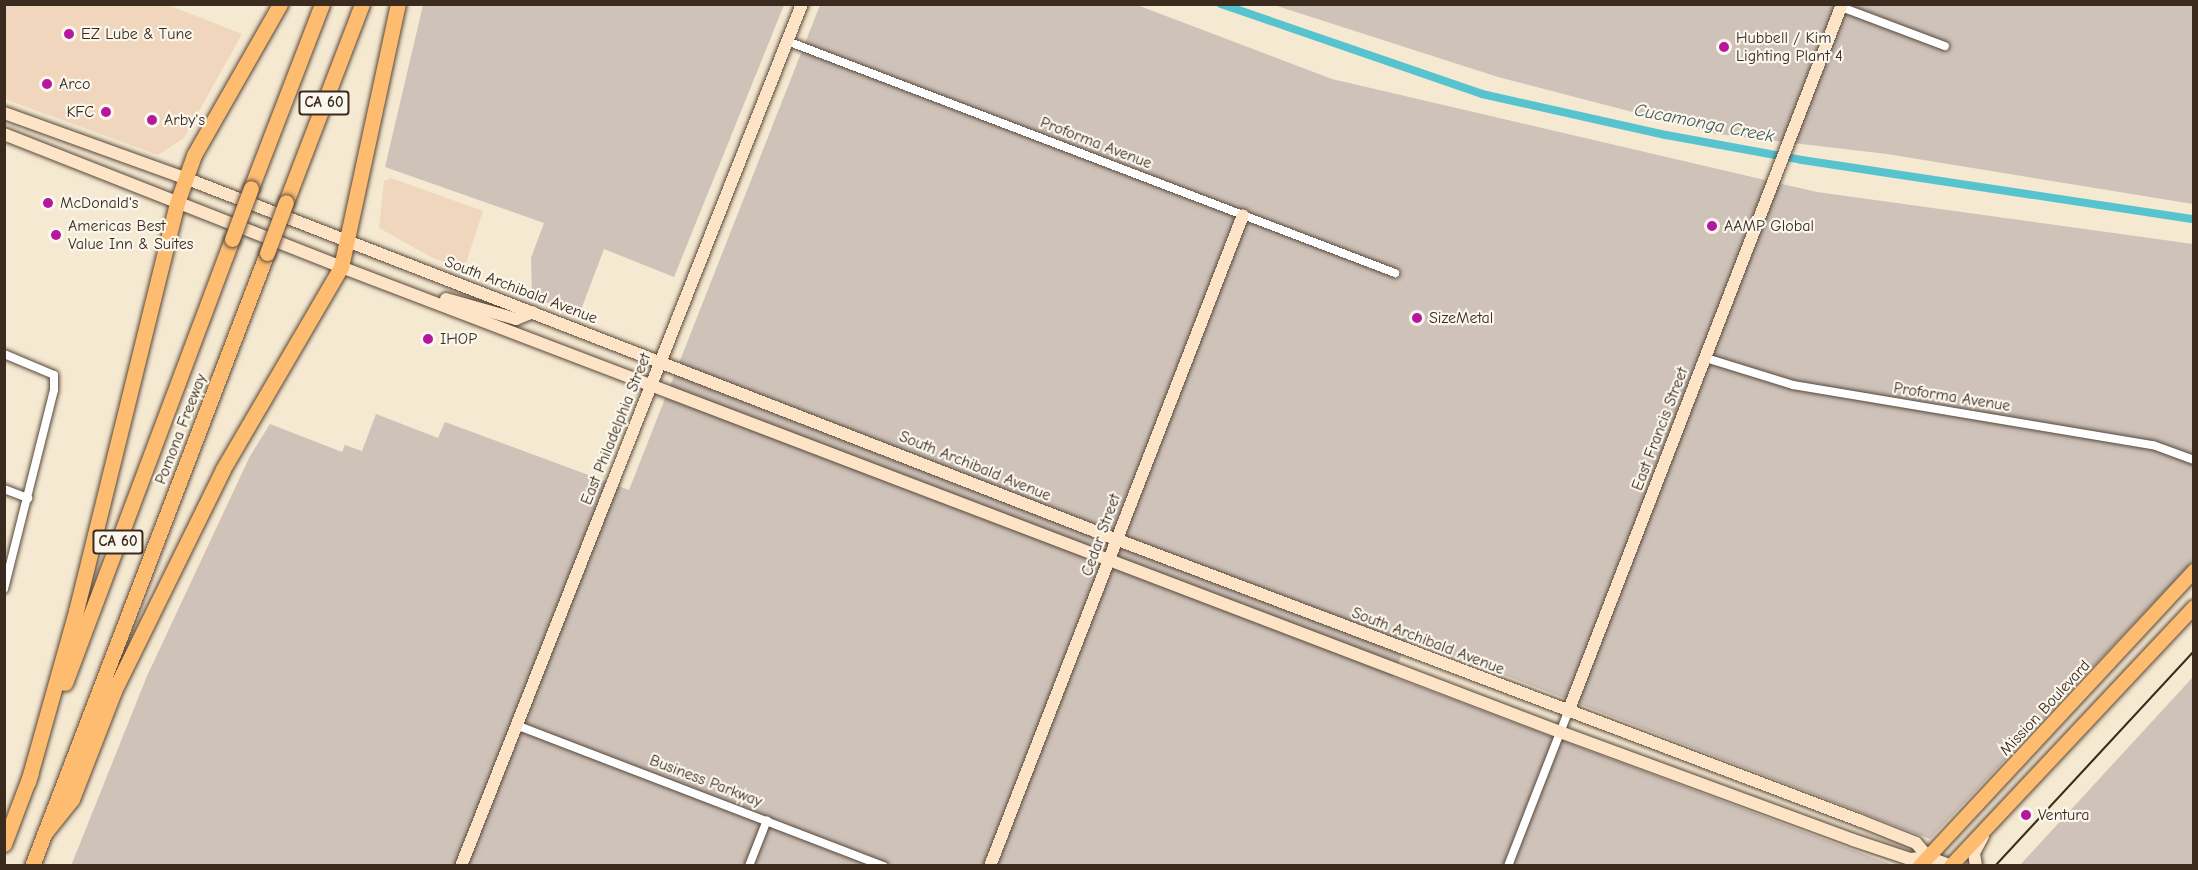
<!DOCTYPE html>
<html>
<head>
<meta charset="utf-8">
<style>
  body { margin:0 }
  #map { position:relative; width:2198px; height:870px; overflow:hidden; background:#f5e9d2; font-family:"Comic Neue",sans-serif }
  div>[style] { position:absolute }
  .built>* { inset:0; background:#f0d6bc }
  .industrial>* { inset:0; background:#cec2b9 }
  .canal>* { height:8px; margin:-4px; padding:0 4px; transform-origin:4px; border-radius:4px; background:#56c3ce }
  .roads { filter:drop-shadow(0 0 2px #574739) drop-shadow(0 0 2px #574739) }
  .street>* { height:8px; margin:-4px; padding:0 4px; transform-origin:4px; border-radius:4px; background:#fff }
  .secondary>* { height:12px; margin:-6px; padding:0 6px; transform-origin:6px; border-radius:6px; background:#fee4c6 }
  .primary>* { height:14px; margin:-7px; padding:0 7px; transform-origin:7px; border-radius:7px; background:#fdbc70 }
  .highway>* { height:15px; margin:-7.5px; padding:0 7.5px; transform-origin:7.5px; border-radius:7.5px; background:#fdbc70 }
  .rail>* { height:2px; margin:-1px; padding:0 1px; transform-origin:1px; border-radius:1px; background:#3b2a1e }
  .bridges { filter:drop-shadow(0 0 2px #574739) drop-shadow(0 0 2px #574739) }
  .highway-bridge>* { height:15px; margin:-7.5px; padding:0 7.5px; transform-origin:7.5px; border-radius:7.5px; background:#fdbc70 }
  .dots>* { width:16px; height:16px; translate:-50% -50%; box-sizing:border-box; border:3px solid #fbf7ec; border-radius:50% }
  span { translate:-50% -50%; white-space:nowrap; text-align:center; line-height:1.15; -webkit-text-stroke:4.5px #fbf7ec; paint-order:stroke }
  .shield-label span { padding:2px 4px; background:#fbf7ec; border:2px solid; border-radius:4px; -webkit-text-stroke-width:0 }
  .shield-label { font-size:15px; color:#3b2a1e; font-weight:700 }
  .poi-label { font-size:16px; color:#3b2a1e }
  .left { translate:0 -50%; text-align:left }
  .right { translate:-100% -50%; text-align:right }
  .street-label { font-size:16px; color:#3b2a1e }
  .water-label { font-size:18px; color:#435853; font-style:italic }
  .frame { position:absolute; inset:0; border:6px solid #3b2a1e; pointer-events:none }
</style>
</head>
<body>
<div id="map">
  <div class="built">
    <div style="clip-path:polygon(4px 5px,168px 5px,242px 34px,184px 138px,158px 155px,5px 99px)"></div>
    <div style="clip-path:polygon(391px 178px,483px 211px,466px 263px,459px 268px,431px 257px,379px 228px,384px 181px)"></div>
  </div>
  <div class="industrial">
    <div style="clip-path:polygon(423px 5px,784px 5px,674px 277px,604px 249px,579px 315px,532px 297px,531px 258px,544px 223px,385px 167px)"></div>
    <div style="clip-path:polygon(820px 5px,1137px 5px,1332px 79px,1817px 192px,2193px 244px,2193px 561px,1930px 839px,1408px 638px,1393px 677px,1893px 865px,71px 866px,147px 676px,250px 456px,270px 424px,342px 452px,345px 445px,362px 451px,376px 414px,438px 438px,445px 422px,629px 490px)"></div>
    <div style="clip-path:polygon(1274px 5px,2193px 5px,2193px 204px,1887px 154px,1717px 134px,1498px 77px)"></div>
    <div style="clip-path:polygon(2193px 677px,2193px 865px,2020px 865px)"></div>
  </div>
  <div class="canal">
    <div style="left:1221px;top:4px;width:276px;rotate:19deg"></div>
    <div style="left:1482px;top:94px;width:189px;rotate:12.6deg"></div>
    <div style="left:1666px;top:135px;width:138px;rotate:10.4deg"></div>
    <div style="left:1802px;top:160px;width:396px;rotate:8.6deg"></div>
  </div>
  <div class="roads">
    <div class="street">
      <div style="left:1841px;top:7px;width:111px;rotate:20.6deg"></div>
      <div style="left:787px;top:41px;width:651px;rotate:20.89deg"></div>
      <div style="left:4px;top:354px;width:54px;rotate:22.8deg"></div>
      <div style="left:54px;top:375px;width:15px;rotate:90deg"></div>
      <div style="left:54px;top:390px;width:205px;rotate:104.1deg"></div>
      <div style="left:1706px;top:358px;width:91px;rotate:17.2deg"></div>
      <div style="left:1793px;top:385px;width:365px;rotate:9.5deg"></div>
      <div style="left:2153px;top:445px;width:44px;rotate:20.1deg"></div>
      <div style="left:4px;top:489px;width:26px;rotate:21deg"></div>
      <div style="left:516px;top:725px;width:394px;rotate:21deg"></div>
      <div style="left:749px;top:866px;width:49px;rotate:-68.6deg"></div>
      <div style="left:1508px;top:866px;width:165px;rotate:-68.7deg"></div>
    </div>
    <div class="secondary">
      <div style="left:4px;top:113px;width:192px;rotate:19.8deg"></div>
      <div style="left:185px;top:178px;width:1001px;rotate:21.21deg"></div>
      <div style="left:1118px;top:540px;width:794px;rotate:20.72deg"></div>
      <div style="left:1861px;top:821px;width:59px;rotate:21.8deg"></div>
      <div style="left:1916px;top:843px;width:18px;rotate:49deg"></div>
      <div style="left:1928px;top:857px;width:25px;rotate:21deg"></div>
      <div style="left:4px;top:134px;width:362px;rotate:21.5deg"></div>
      <div style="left:341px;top:267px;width:1305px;rotate:20.88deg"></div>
      <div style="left:1560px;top:732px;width:312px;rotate:20.2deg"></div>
      <div style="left:1853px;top:840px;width:60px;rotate:18.4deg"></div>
      <div style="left:1910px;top:859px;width:18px;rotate:-6deg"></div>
      <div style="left:446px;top:299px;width:73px;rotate:15.9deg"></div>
      <div style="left:516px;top:319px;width:18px;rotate:-22deg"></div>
      <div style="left:1568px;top:712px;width:759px;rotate:-68.84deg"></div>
      <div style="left:461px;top:866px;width:927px;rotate:-68.42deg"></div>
      <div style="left:990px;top:866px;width:698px;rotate:-68.76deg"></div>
      <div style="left:1976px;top:866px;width:13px;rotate:-99deg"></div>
      <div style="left:1974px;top:853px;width:19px;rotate:-62deg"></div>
    </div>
    <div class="primary">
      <div style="left:1920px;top:866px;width:403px;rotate:-47.1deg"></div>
      <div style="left:1951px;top:866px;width:355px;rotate:-46.8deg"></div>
    </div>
    <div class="highway">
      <div style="left:251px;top:188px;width:197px;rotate:-68.9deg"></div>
      <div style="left:286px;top:202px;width:212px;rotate:-69deg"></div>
      <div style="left:65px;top:683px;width:474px;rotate:-69.4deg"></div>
      <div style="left:28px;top:782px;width:178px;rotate:-74.3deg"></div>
      <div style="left:76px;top:611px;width:420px;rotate:-76.1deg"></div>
      <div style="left:177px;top:203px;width:51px;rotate:-70.5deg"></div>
      <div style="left:194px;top:155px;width:174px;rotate:-60.3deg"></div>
      <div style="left:44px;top:834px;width:45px;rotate:-51.3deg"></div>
      <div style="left:72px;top:799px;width:116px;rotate:-68.7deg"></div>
      <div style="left:114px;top:691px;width:247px;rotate:-63.8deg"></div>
      <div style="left:223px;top:469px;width:234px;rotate:-59.7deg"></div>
      <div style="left:341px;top:267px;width:269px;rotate:-77.8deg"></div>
      <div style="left:4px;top:844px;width:76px;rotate:-69.2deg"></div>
      <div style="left:32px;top:866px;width:657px;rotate:-69.03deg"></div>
    </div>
  </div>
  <div class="rail">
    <div style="left:1995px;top:866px;width:293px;rotate:-47.2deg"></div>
  </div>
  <div class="bridges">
    <div class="highway-bridge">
      <div style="left:232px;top:239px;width:54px;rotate:-69.6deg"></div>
      <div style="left:267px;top:253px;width:54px;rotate:-69.6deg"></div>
    </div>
  </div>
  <div class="dots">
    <div style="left:69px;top:34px;background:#b5179e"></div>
    <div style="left:1724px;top:47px;background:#b5179e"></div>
    <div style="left:47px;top:84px;background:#b5179e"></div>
    <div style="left:106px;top:112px;background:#b5179e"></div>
    <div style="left:152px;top:120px;background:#b5179e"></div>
    <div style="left:48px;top:203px;background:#b5179e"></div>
    <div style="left:1712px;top:226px;background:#b5179e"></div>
    <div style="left:56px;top:235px;background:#b5179e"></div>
    <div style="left:1417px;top:318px;background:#b5179e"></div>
    <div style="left:428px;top:339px;background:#b5179e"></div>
    <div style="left:2026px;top:815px;background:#b5179e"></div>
  </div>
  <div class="shield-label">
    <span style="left:324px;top:103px">CA 60</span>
    <span style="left:118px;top:542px">CA 60</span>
  </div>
  <div class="poi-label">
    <span class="left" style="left:81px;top:34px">EZ Lube &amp; Tune</span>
    <span class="left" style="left:1736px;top:47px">Hubbell / Kim<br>Lighting Plant 4</span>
    <span class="left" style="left:59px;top:84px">Arco</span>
    <span class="right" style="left:94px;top:112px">KFC</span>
    <span class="left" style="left:164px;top:120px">Arby's</span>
    <span class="left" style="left:60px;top:203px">McDonald's</span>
    <span class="left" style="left:68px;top:235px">Americas Best<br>Value Inn &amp; Suites</span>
    <span class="left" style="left:1724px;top:226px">AAMP Global</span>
    <span class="left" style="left:1429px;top:318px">SizeMetal</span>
    <span class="left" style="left:440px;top:339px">IHOP</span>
    <span class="left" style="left:2038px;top:815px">Ventura</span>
  </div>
  <div class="street-label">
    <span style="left:1096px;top:143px;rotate:21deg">Proforma Avenue</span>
    <span style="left:521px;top:290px;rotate:21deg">South Archibald Avenue</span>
    <span style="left:1952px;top:397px;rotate:9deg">Proforma Avenue</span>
    <span style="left:181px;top:429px;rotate:-69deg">Pomona Freeway</span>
    <span style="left:616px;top:429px;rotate:-68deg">East Philadelphia Street</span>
    <span style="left:1660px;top:429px;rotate:-69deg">East Francis Street</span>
    <span style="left:975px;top:466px;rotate:22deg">South Archibald Avenue</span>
    <span style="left:1101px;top:535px;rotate:-70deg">Cedar Street</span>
    <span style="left:1428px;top:641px;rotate:21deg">South Archibald Avenue</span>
    <span style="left:2045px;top:708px;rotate:-47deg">Mission Boulevard</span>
    <span style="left:706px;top:781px;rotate:21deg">Business Parkway</span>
  </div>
  <div class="water-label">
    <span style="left:1704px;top:124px;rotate:11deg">Cucamonga Creek</span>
  </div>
  <div class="frame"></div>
</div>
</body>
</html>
